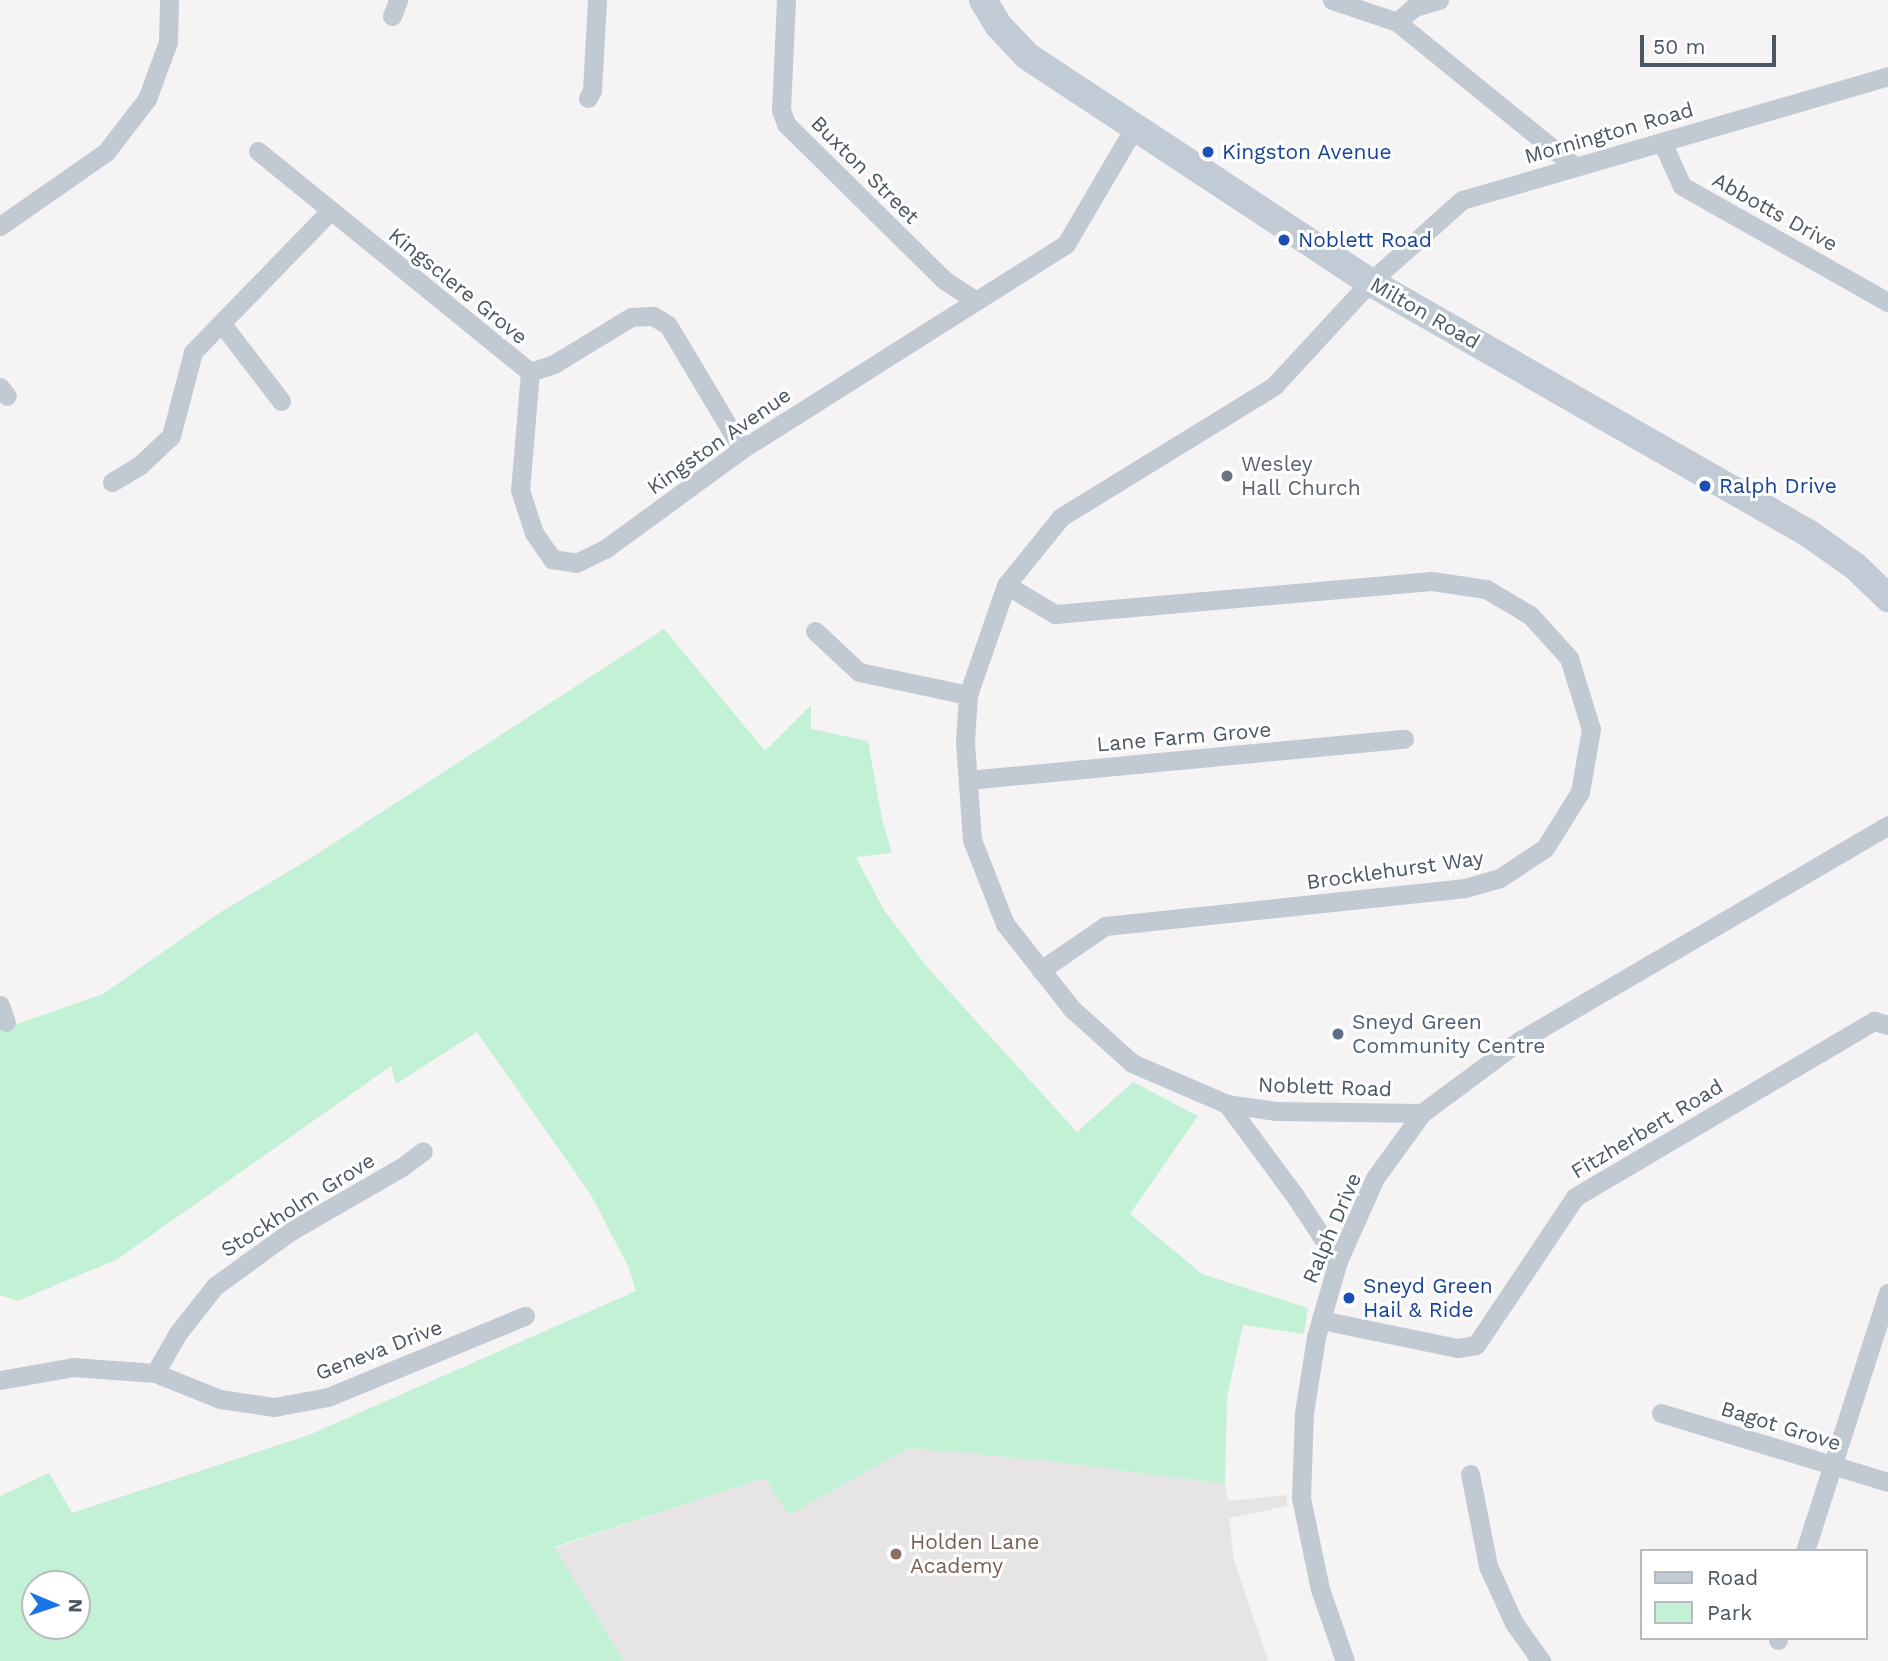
<!DOCTYPE html>
<html>
<head>
<meta charset="utf-8">
<style>
  body { margin:0 }
  #map { position:relative; width:1888px; height:1661px; overflow:hidden; background:#f5f3f3; font-family:"Work Sans",sans-serif }
  div>[style] { position:absolute }
  .education>* { inset:0; background:#e6e4e5 }
  .green>* { inset:0; background:#c3f1d5 }
  .street>* { height:19px; margin:-9.5px; padding:0 9.5px; transform-origin:9.5px; border-radius:9.5px; background:#c1cad2 }
  .secondary>* { height:28px; margin:-14px; padding:0 14px; transform-origin:14px; border-radius:14px; background:#c1cbd6 }
  .dots>* { width:19px; height:19px; translate:-50% -50%; box-sizing:border-box; border:4px solid #fff; border-radius:50% }
  span { translate:-50% -50%; white-space:nowrap; text-align:center; line-height:1.15; -webkit-text-stroke:6px #fff; paint-order:stroke }
  .street-label { font-size:21px; color:#4a5661 }
  .transit-label { font-size:21px; color:#164399 }
  .left { translate:0 -50%; text-align:left }
  .worship-label { font-size:21px; color:#5b616d }
  .service-label { font-size:21px; color:#4e5e75 }
  .education-label { font-size:21px; color:#785e54 }
  .legend { position:absolute; left:1640px; top:1549px; width:228px; height:91px; box-sizing:border-box; background:#fff; border:2px solid #b7bbc0; margin:0; padding:9px 12px; list-style:none; font-size:21px; color:#4a5661 }
  .legend li { display:flex; align-items:center; gap:14px; height:35px }
  .legend b { width:35px; border:2px solid #b7bbc0 }
  .north { position:absolute; left:21px; top:1570px; width:70px; height:70px; box-sizing:border-box; background:#fff; border:2px solid #b7bbc0; border-radius:50%; rotate:92deg; font-size:19px; font-weight:700; line-height:28px; text-align:center; color:#4a5661 }
  .north::after { content:''; display:block; margin:auto; width:24px; height:32px; background:#1a73e8; clip-path:polygon(50% 0,100% 100%,50% 72%,0 100%) }
  .scale { position:absolute; left:1640px; top:35px; width:136px; height:32px; box-sizing:border-box; border:4px solid #4a5661; border-top:0; padding-left:9px; font-size:21px; line-height:24px; white-space:nowrap; color:#4a5661; -webkit-text-stroke:5px #fff; paint-order:stroke }
</style>
</head>
<body>
<div id="map">
  <div class="education">
    <div style="clip-path:polygon(909px 1448px,1041px 1460px,1225px 1484px,1228px 1501px,1286px 1495px,1288px 1506px,1229px 1518px,1234px 1560px,1268px 1661px,624px 1661px,554px 1548px,765px 1478px,789px 1515px)"></div>
  </div>
  <div class="green">
    <div style="clip-path:polygon(evenodd,664px 629px,765px 751px,811px 705px,811px 729px,868px 741px,882px 819px,892px 853px,856px 857px,884px 910px,927px 967px,1077px 1132px,1133px 1082px,1198px 1116px,1130px 1214px,1202px 1274px,1308px 1308px,1304px 1334px,1243px 1325px,1227px 1397px,1225px 1484px,1041px 1460px,909px 1448px,789px 1515px,765px 1478px,554px 1547px,624px 1661px,0 1661px,0 1496px,49px 1473px,72px 1513px,309px 1435px,636px 1291px,629px 1268px,591px 1195px,477px 1032px,396px 1084px,391px 1066px,116px 1260px,17px 1301px,0 1295px,0 1030px,103px 994px,216px 915px,311px 858px,664px 629px,35px 1584px,77px 1584px,77px 1626px,35px 1626px,35px 1584px)"></div>
  </div>
  <div class="street">
    <div style="left:786px;top:0;width:110px;rotate:92.6deg"></div>
    <div style="left:781px;top:110px;width:15px;rotate:70deg"></div>
    <div style="left:786px;top:124px;width:222px;rotate:44.6deg"></div>
    <div style="left:944px;top:280px;width:37px;rotate:33deg"></div>
    <div style="left:1332px;top:0;width:69px;rotate:18.7deg"></div>
    <div style="left:1397px;top:22px;width:228px;rotate:39.1deg"></div>
    <div style="left:392px;top:16px;width:17px;rotate:-69deg"></div>
    <div style="left:1397px;top:22px;width:23px;rotate:-41deg"></div>
    <div style="left:1414px;top:7px;width:26px;rotate:-16deg"></div>
    <div style="left:588px;top:98px;width:9px;rotate:-63deg"></div>
    <div style="left:592px;top:90px;width:90px;rotate:-86.8deg"></div>
    <div style="left:1662px;top:142px;width:48px;rotate:65.6deg"></div>
    <div style="left:1682px;top:186px;width:236px;rotate:29.4deg"></div>
    <div style="left:258px;top:151px;width:350px;rotate:39.1deg"></div>
    <div style="left:530px;top:372px;width:25px;rotate:-18deg"></div>
    <div style="left:554px;top:364px;width:90px;rotate:-31.4deg"></div>
    <div style="left:631px;top:317px;width:22px;rotate:-3deg"></div>
    <div style="left:653px;top:316px;width:17px;rotate:31deg"></div>
    <div style="left:668px;top:325px;width:144px;rotate:59.2deg"></div>
    <div style="left:0;top:226px;width:129px;rotate:-34.9deg"></div>
    <div style="left:106px;top:152px;width:67px;rotate:-52.3deg"></div>
    <div style="left:147px;top:99px;width:61px;rotate:-69.8deg"></div>
    <div style="left:168px;top:42px;width:42px;rotate:-88.6deg"></div>
    <div style="left:222px;top:324px;width:97px;rotate:52.5deg"></div>
    <div style="left:530px;top:372px;width:118px;rotate:94.8deg"></div>
    <div style="left:520px;top:490px;width:45px;rotate:72deg"></div>
    <div style="left:534px;top:533px;width:32px;rotate:55deg"></div>
    <div style="left:552px;top:559px;width:24px;rotate:9deg"></div>
    <div style="left:576px;top:563px;width:32px;rotate:-26deg"></div>
    <div style="left:605px;top:549px;width:170px;rotate:-36.1deg"></div>
    <div style="left:742px;top:449px;width:383px;rotate:-32.3deg"></div>
    <div style="left:1066px;top:244px;width:134px;rotate:-59.6deg"></div>
    <div style="left:0;top:387px;width:11px;rotate:52deg"></div>
    <div style="left:112px;top:482px;width:33px;rotate:-31deg"></div>
    <div style="left:140px;top:465px;width:42px;rotate:-43.1deg"></div>
    <div style="left:171px;top:436px;width:87px;rotate:-75.3deg"></div>
    <div style="left:193px;top:352px;width:195px;rotate:-45.8deg"></div>
    <div style="left:1006px;top:585px;width:57px;rotate:30.6deg"></div>
    <div style="left:1055px;top:614px;width:378px;rotate:-5deg"></div>
    <div style="left:1432px;top:581px;width:55px;rotate:8.4deg"></div>
    <div style="left:1486px;top:589px;width:51px;rotate:30.6deg"></div>
    <div style="left:1530px;top:615px;width:58px;rotate:47.8deg"></div>
    <div style="left:1569px;top:658px;width:74px;rotate:72.8deg"></div>
    <div style="left:1591px;top:729px;width:64px;rotate:99.9deg"></div>
    <div style="left:1580px;top:792px;width:66px;rotate:122deg"></div>
    <div style="left:1545px;top:848px;width:54px;rotate:146.3deg"></div>
    <div style="left:1500px;top:878px;width:35px;rotate:164deg"></div>
    <div style="left:1466px;top:888px;width:363px;rotate:174deg"></div>
    <div style="left:1105px;top:926px;width:78px;rotate:145.5deg"></div>
    <div style="left:815px;top:631px;width:60px;rotate:43deg"></div>
    <div style="left:859px;top:672px;width:111px;rotate:11.9deg"></div>
    <div style="left:968px;top:780px;width:438px;rotate:-5.4deg"></div>
    <div style="left:0;top:1005px;width:18px;rotate:71deg"></div>
    <div style="left:1227px;top:1104px;width:114px;rotate:53.5deg"></div>
    <div style="left:1295px;top:1196px;width:78px;rotate:56.5deg"></div>
    <div style="left:1422px;top:1113px;width:146px;rotate:-179.2deg"></div>
    <div style="left:1276px;top:1111px;width:49px;rotate:-171.9deg"></div>
    <div style="left:1227px;top:1104px;width:103px;rotate:-156.7deg"></div>
    <div style="left:1132px;top:1063px;width:81px;rotate:-138deg"></div>
    <div style="left:1072px;top:1009px;width:108px;rotate:-128.2deg"></div>
    <div style="left:1005px;top:924px;width:90px;rotate:-111.4deg"></div>
    <div style="left:972px;top:840px;width:98px;rotate:-94.1deg"></div>
    <div style="left:965px;top:742px;width:47px;rotate:-86.3deg"></div>
    <div style="left:968px;top:695px;width:116px;rotate:-70.9deg"></div>
    <div style="left:1006px;top:585px;width:87px;rotate:-51deg"></div>
    <div style="left:1061px;top:517px;width:250px;rotate:-31.6deg"></div>
    <div style="left:1274px;top:386px;width:142px;rotate:-47.3deg"></div>
    <div style="left:1370px;top:282px;width:123px;rotate:-41.7deg"></div>
    <div style="left:1462px;top:200px;width:444px;rotate:-16.2deg"></div>
    <div style="left:1321px;top:1320px;width:139px;rotate:11.6deg"></div>
    <div style="left:1457px;top:1348px;width:19px;rotate:-9deg"></div>
    <div style="left:1476px;top:1345px;width:178px;rotate:-56.2deg"></div>
    <div style="left:1575px;top:1197px;width:347px;rotate:-30.5deg"></div>
    <div style="left:1874px;top:1021px;width:15px;rotate:16deg"></div>
    <div style="left:155px;top:1373px;width:46px;rotate:-60.1deg"></div>
    <div style="left:178px;top:1333px;width:60px;rotate:-51.8deg"></div>
    <div style="left:215px;top:1286px;width:94px;rotate:-35.9deg"></div>
    <div style="left:291px;top:1231px;width:128px;rotate:-30deg"></div>
    <div style="left:402px;top:1167px;width:26px;rotate:-37deg"></div>
    <div style="left:0;top:1380px;width:74px;rotate:-10.1deg"></div>
    <div style="left:73px;top:1367px;width:82px;rotate:4.2deg"></div>
    <div style="left:155px;top:1373px;width:70px;rotate:21.8deg"></div>
    <div style="left:220px;top:1399px;width:55px;rotate:8.4deg"></div>
    <div style="left:274px;top:1407px;width:55px;rotate:-10.5deg"></div>
    <div style="left:328px;top:1397px;width:213px;rotate:-22.4deg"></div>
    <div style="left:1661px;top:1413px;width:237px;rotate:16.9deg"></div>
    <div style="left:1470px;top:1474px;width:94px;rotate:78.9deg"></div>
    <div style="left:1488px;top:1566px;width:63px;rotate:65.5deg"></div>
    <div style="left:1514px;top:1623px;width:47px;rotate:54.6deg"></div>
    <div style="left:1805px;top:1551px;width:271px;rotate:-72.2deg"></div>
    <div style="left:1778px;top:1640px;width:2px;rotate:-90deg"></div>
    <div style="left:1345px;top:1661px;width:76px;rotate:-109.1deg"></div>
    <div style="left:1320px;top:1589px;width:93px;rotate:-101.8deg"></div>
    <div style="left:1301px;top:1498px;width:85px;rotate:-88deg"></div>
    <div style="left:1304px;top:1413px;width:77px;rotate:-81deg"></div>
    <div style="left:1316px;top:1337px;width:79px;rotate:-73.9deg"></div>
    <div style="left:1338px;top:1261px;width:91px;rotate:-66deg"></div>
    <div style="left:1375px;top:1178px;width:80px;rotate:-54.1deg"></div>
    <div style="left:1422px;top:1113px;width:121px;rotate:-36.6deg"></div>
    <div style="left:1519px;top:1041px;width:428px;rotate:-30.3deg"></div>
  </div>
  <div class="secondary">
    <div style="left:983px;top:0;width:29px;rotate:59deg"></div>
    <div style="left:998px;top:25px;width:42px;rotate:46.9deg"></div>
    <div style="left:1027px;top:56px;width:411px;rotate:33.4deg"></div>
    <div style="left:1370px;top:282px;width:505px;rotate:29.82deg"></div>
    <div style="left:1808px;top:533px;width:59px;rotate:35.3deg"></div>
    <div style="left:1856px;top:567px;width:45px;rotate:44.1deg"></div>
  </div>
  <div class="dots">
    <div style="left:1208px;top:152px;background:#1a4fb4"></div>
    <div style="left:1284px;top:240px;background:#1a4fb4"></div>
    <div style="left:1227px;top:476px;background:#6b7280"></div>
    <div style="left:1705px;top:486px;background:#1a4fb4"></div>
    <div style="left:1338px;top:1034px;background:#5c6f8a"></div>
    <div style="left:1349px;top:1298px;background:#1a4fb4"></div>
    <div style="left:896px;top:1554px;background:#8d6e63"></div>
  </div>
  <div class="street-label">
    <span style="left:1609px;top:133px;rotate:-16deg">Mornington Road</span>
    <span style="left:865px;top:170px;rotate:45deg">Buxton Street</span>
    <span style="left:1775px;top:212px;rotate:29deg">Abbotts Drive</span>
    <span style="left:458px;top:286px;rotate:39deg">Kingsclere Grove</span>
    <span style="left:1425px;top:313px;rotate:30deg">Milton Road</span>
    <span style="left:719px;top:441px;rotate:-35deg">Kingston Avenue</span>
    <span style="left:1184px;top:737px;rotate:-5deg">Lane Farm Grove</span>
    <span style="left:1395px;top:870px;rotate:-8deg">Brocklehurst Way</span>
    <span style="left:1325px;top:1087px;rotate:2deg">Noblett Road</span>
    <span style="left:1647px;top:1129px;rotate:-31deg">Fitzherbert Road</span>
    <span style="left:298px;top:1205px;rotate:-32deg">Stockholm Grove</span>
    <span style="left:1332px;top:1228px;rotate:-67deg">Ralph Drive</span>
    <span style="left:379px;top:1350px;rotate:-21deg">Geneva Drive</span>
    <span style="left:1781px;top:1426px;rotate:17deg">Bagot Grove</span>
  </div>
  <div class="transit-label">
    <span class="left" style="left:1222px;top:152px">Kingston Avenue</span>
    <span class="left" style="left:1298px;top:240px">Noblett Road</span>
    <span class="left" style="left:1719px;top:486px">Ralph Drive</span>
    <span class="left" style="left:1363px;top:1298px">Sneyd Green<br>Hail &amp; Ride</span>
  </div>
  <div class="worship-label">
    <span class="left" style="left:1241px;top:476px">Wesley<br>Hall Church</span>
  </div>
  <div class="service-label">
    <span class="left" style="left:1352px;top:1034px">Sneyd Green<br>Community Centre</span>
  </div>
  <div class="education-label">
    <span class="left" style="left:910px;top:1554px">Holden Lane<br>Academy</span>
  </div>
  <ul class="legend">
  <li><b style="height:9px;background:#c1cbd6"></b>Road</li>
  <li><b style="height:19px;background:#c3f1d5"></b>Park</li>
  </ul>
  <div class="north">N</div>
  <div class="scale">50 m</div>
</div>
</body>
</html>
